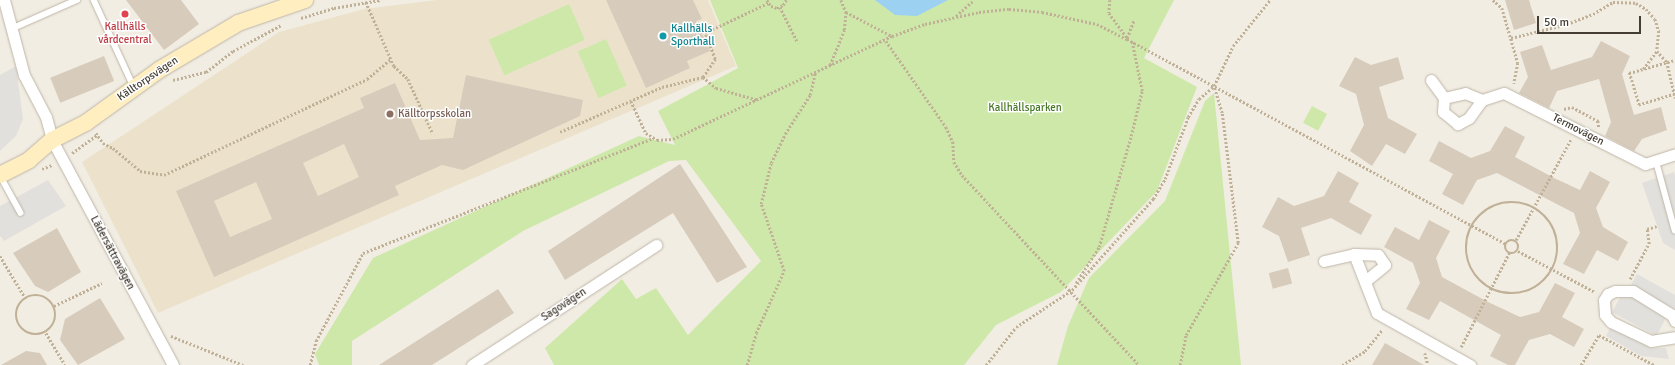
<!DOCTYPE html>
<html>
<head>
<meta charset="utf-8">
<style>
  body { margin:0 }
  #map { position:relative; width:1675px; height:365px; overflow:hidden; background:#f2ede3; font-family:Signika,sans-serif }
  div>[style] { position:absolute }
  .education>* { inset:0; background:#ece2cc }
  .green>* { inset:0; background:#cee8aa; transform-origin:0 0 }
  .parking>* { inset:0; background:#e2e0dc; transform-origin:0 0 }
  .water>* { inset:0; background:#9dd1f2 }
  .building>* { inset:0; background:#d7cbbb; transform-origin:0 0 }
  .path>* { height:2.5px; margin-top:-1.25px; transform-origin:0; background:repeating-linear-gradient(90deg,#c0b096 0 2px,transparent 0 4px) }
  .path>.ring { margin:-1.25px; padding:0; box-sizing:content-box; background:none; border:2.5px solid #c0b096; border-radius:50% }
  .roads { filter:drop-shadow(0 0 1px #beb5a6) drop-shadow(0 0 1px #beb5a6) }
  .lane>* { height:5.5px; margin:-2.75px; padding:0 2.75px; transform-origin:2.75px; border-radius:2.75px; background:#fff }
  .street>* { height:11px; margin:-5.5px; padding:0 5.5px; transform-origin:5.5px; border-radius:5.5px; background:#fff }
  .secondary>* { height:16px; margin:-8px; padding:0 8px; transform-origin:8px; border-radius:8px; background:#ffeec0 }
  .dots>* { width:11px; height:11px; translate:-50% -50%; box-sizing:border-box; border:2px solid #fff; border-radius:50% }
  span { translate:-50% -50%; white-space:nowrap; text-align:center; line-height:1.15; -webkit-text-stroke:3px #fff; paint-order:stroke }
  .health-label { font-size:11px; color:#be3a42 }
  .culture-label { font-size:11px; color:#0d838f }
  .left { translate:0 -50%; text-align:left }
  .street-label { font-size:11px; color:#443d33 }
  .park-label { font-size:11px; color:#477726 }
  .education-label { font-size:11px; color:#785e54 }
  .scale { position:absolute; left:1537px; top:16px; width:104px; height:18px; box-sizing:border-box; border:2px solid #443d33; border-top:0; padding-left:5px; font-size:12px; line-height:14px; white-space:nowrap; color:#443d33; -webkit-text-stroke:3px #fff; paint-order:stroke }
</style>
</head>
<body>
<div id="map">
  <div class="education">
    <div style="clip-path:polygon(437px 0,708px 0,736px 66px,158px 313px,82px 162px,279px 32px,364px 9px)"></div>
  </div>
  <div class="green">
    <div style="clip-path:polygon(710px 0,1174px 0,1144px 58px,1197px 87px,1157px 191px,1061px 292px,996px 325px,964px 365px,554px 365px,545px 348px,622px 279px,636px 299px,656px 288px,688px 335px,761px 261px,686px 160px,669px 161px,523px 231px,352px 341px,352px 365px,319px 365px,315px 354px,373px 258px,639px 136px,675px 145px,658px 111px,738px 68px)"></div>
    <div style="left:569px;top:4px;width:39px;height:88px;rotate:66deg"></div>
    <div style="left:606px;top:39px;width:51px;height:31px;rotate:66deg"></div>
    <div style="clip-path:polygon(1214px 93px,1241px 365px,1057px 365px,1068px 326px,1089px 278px,1165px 201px,1205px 101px)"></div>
    <div style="left:1312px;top:106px;width:17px;height:19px;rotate:28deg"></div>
  </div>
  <div class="parking">
    <div style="clip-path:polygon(16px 66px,23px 119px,16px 136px,0 151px,0 75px)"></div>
    <div style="clip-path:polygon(1674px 172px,1675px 176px,1675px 250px,1663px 243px,1642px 183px)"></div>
    <div style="clip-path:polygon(48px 180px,66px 206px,4px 241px,0 236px,0 206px)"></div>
    <div style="clip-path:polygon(1637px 274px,1675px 295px,1675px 309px,1631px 285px)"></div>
    <div style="left:1623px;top:292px;width:50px;height:23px;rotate:28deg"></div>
    <div style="clip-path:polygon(1611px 326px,1651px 348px,1666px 348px,1669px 359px,1641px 356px,1606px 336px)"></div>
  </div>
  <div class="water">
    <div style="clip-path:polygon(875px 0,948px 0,917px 16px,895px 15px)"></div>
  </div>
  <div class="building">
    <div style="clip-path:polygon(126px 0,181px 0,199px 24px,164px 50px)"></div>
    <div style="clip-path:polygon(606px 0,693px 0,702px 19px,696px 21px,710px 51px,687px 61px,690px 68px,646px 88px)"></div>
    <div style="clip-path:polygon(1505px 0,1529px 0,1536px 23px,1514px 30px)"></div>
    <div style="clip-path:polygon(1601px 41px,1630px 56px,1622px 74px,1634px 115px,1661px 107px,1667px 130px,1642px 139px,1634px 151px,1605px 136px,1611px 122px,1599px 79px,1557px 91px,1549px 108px,1519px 93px,1528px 77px,1520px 52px,1542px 45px,1551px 70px,1592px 57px)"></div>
    <div style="left:104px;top:56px;width:27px;height:58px;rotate:68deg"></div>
    <div style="clip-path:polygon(1355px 57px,1371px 65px,1398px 57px,1404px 79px,1379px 87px,1388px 118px,1417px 134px,1405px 154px,1386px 144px,1372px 166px,1350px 151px,1364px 125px,1356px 94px,1339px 86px)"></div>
    <div style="clip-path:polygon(evenodd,466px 75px,583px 100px,580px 116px,463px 170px,442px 165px,395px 186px,399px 195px,214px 277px,176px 191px,364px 108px,360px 98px,395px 83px,420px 140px,453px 138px,466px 75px,344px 144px,359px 177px,318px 196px,303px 163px,344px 144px,466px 75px,256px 182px,272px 219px,230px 237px,214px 201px,256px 182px)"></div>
    <div style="clip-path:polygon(1505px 126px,1525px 137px,1515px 157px,1554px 178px,1580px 190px,1590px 171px,1610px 182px,1596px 208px,1603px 227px,1628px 242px,1618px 261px,1597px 250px,1584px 274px,1563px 264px,1580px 233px,1574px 213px,1497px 173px,1477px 180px,1463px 205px,1442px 194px,1453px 174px,1429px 161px,1439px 141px,1471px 158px,1490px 151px)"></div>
    <div style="clip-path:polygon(680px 164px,747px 267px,717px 283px,673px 213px,565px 280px,548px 251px)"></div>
    <div style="clip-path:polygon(1338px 171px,1359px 183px,1349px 202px,1372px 215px,1361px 235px,1331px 218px,1301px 228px,1310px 255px,1288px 262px,1279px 236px,1262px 227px,1278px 197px,1294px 206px,1324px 196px)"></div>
    <div style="clip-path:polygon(1429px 220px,1450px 231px,1436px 258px,1442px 277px,1488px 302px,1520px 317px,1539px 312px,1555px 283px,1575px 293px,1562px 317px,1584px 329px,1574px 347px,1550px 334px,1529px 340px,1515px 365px,1508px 365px,1490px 356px,1501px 335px,1440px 301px,1429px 320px,1406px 309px,1420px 283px,1413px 263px,1384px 247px,1395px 227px,1419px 240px)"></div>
    <div style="clip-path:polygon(57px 228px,81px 272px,48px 292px,35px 286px,13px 253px)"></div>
    <div style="left:1288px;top:268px;width:16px;height:20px;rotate:75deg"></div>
    <div style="clip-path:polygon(498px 289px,514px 313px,432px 365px,379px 365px)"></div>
    <div style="clip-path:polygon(100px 298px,125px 339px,78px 365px,60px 340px,65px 319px)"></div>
    <div style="clip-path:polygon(1385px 343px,1424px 365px,1372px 365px)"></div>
    <div style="clip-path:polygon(26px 351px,40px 353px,47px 365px,1px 365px)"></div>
  </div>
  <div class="path">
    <div style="left:767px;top:0;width:7px;rotate:56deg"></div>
    <div style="left:771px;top:6px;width:6px;rotate:18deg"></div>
    <div style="left:777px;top:8px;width:7px;rotate:-27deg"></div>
    <div style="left:783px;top:5px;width:6px;rotate:-59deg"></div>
    <div style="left:841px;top:0;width:13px;rotate:67deg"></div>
    <div style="left:846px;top:12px;width:52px;rotate:27.6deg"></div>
    <div style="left:1110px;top:0;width:13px;rotate:94deg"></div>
    <div style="left:1109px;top:13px;width:31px;rotate:54deg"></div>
    <div style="left:1493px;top:0;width:12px;rotate:42deg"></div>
    <div style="left:1502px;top:8px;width:57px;rotate:73.8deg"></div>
    <div style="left:1518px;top:63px;width:21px;rotate:101deg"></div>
    <div style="left:366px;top:2px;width:70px;rotate:66.4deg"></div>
    <div style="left:394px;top:66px;width:19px;rotate:43deg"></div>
    <div style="left:408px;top:79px;width:60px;rotate:65.6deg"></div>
    <div style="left:780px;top:7px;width:40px;rotate:63.4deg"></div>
    <div style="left:956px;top:16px;width:24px;rotate:-42deg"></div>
    <div style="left:301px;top:18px;width:34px;rotate:-17deg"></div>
    <div style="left:334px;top:8px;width:47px;rotate:-9.9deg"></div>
    <div style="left:1127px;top:38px;width:19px;rotate:-69deg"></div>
    <div style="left:1511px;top:38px;width:58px;rotate:-14deg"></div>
    <div style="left:1567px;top:24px;width:28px;rotate:-21deg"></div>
    <div style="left:1593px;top:14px;width:23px;rotate:-31deg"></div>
    <div style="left:1613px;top:2px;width:23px;rotate:2deg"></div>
    <div style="left:1636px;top:3px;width:12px;rotate:31deg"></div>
    <div style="left:1646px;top:9px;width:13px;rotate:48deg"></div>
    <div style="left:1655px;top:19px;width:13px;rotate:72deg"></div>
    <div style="left:1659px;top:31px;width:20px;rotate:96deg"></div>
    <div style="left:1657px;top:51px;width:15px;rotate:48deg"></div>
    <div style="left:1667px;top:62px;width:37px;rotate:77deg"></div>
    <div style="left:886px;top:41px;width:105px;rotate:55.1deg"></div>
    <div style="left:946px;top:127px;width:17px;rotate:65deg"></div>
    <div style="left:953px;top:142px;width:20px;rotate:87deg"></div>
    <div style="left:954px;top:162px;width:15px;rotate:58deg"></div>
    <div style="left:962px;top:175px;width:260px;rotate:47deg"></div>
    <div style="left:830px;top:65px;width:38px;rotate:-68deg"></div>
    <div style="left:844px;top:30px;width:18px;rotate:-84deg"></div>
    <div style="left:1643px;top:69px;width:23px;rotate:-52deg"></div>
    <div style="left:703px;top:77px;width:17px;rotate:40deg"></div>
    <div style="left:716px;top:88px;width:44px;rotate:15.9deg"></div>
    <div style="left:173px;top:80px;width:34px;rotate:-14deg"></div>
    <div style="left:206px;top:72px;width:34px;rotate:-38deg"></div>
    <div style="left:233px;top:51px;width:55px;rotate:-28.4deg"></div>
    <div style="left:1675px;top:94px;width:38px;rotate:163deg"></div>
    <div style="left:1639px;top:105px;width:34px;rotate:-107deg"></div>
    <div style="left:1629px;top:73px;width:48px;rotate:-15.8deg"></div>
    <div style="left:631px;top:101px;width:35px;rotate:65deg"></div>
    <div style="left:646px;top:133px;width:13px;rotate:32deg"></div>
    <div style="left:657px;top:140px;width:16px;rotate:-4deg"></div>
    <div style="left:673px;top:139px;width:242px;rotate:-25.2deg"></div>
    <div style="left:892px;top:36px;width:35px;rotate:-20deg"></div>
    <div style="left:925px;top:24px;width:55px;rotate:-12.5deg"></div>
    <div style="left:979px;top:12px;width:30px;rotate:-6deg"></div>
    <div style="left:1009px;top:9px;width:33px;rotate:5deg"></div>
    <div style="left:1042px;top:12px;width:56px;rotate:12.3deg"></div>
    <div style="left:1097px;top:24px;width:34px;rotate:27deg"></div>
    <div style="left:1127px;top:39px;width:431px;rotate:28.4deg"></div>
    <div style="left:1564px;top:109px;width:8px;rotate:-14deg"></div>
    <div style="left:1572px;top:107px;width:30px;rotate:28deg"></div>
    <div style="left:1598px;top:121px;width:7px;rotate:82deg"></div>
    <div style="left:560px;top:132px;width:111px;rotate:-23.8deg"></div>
    <div style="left:662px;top:87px;width:42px;rotate:-13.7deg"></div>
    <div style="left:703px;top:77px;width:22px;rotate:-56deg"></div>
    <div style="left:715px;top:59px;width:28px;rotate:-111deg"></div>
    <div style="left:705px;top:33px;width:70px;rotate:-25.5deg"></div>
    <div style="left:96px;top:133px;width:12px;rotate:55deg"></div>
    <div style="left:103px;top:143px;width:11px;rotate:27deg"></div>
    <div style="left:113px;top:148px;width:35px;rotate:40deg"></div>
    <div style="left:140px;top:171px;width:24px;rotate:9deg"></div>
    <div style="left:164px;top:175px;width:225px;rotate:-25.3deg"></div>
    <div style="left:367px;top:79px;width:31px;rotate:-40deg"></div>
    <div style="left:72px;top:153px;width:31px;rotate:-36deg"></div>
    <div style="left:42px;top:169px;width:11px;rotate:-22deg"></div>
    <div class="ring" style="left:1466px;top:202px;width:89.5px;height:89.5px"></div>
    <div class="ring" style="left:1505px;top:240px;width:11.5px;height:11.5px"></div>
    <div style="left:1516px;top:240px;width:115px;rotate:-61.4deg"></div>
    <div style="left:1518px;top:251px;width:87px;rotate:28deg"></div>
    <div style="left:0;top:256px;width:50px;rotate:58.8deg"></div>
    <div style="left:1630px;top:279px;width:40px;rotate:-62deg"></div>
    <div style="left:1649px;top:244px;width:15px;rotate:-98deg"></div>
    <div style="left:1647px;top:229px;width:10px;rotate:-17deg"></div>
    <div style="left:1076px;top:283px;width:43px;rotate:-57.4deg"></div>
    <div style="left:1099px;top:247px;width:116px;rotate:-73.9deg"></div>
    <div style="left:1131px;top:136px;width:46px;rotate:-76.3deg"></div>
    <div style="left:1142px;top:91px;width:50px;rotate:-101.5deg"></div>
    <div class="ring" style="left:16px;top:295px;width:37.5px;height:37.5px"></div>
    <div style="left:54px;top:306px;width:53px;rotate:-25.6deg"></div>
    <div style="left:46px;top:333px;width:37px;rotate:59deg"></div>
    <div style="left:171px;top:336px;width:78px;rotate:21.9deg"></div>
    <div style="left:1461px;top:347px;width:106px;rotate:-62.9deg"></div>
    <div style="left:1425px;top:353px;width:12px;rotate:76deg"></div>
    <div style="left:310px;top:365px;width:25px;rotate:-76deg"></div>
    <div style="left:316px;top:341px;width:100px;rotate:-61.9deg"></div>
    <div style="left:363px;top:253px;width:312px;rotate:-21.6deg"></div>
    <div style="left:747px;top:365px;width:33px;rotate:-74deg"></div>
    <div style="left:756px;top:333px;width:68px;rotate:-65.7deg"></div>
    <div style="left:784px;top:271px;width:71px;rotate:-108.9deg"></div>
    <div style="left:761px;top:204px;width:42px;rotate:-76.3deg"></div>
    <div style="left:771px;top:163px;width:32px;rotate:-64deg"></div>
    <div style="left:785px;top:134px;width:46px;rotate:-57.3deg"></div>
    <div style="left:810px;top:95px;width:22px;rotate:-77deg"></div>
    <div style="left:986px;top:365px;width:48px;rotate:-51.7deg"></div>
    <div style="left:1016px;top:327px;width:67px;rotate:-33.5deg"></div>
    <div style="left:1072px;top:290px;width:122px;rotate:-48.3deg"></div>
    <div style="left:1153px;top:199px;width:23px;rotate:-59deg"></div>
    <div style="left:1165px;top:179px;width:66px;rotate:-69.6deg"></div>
    <div style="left:1188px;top:117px;width:21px;rotate:-59deg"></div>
    <div style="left:1199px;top:99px;width:20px;rotate:-41deg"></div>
    <div style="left:1214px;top:86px;width:44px;rotate:-64.6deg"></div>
    <div style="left:1233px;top:46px;width:59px;rotate:-51.2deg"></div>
    <div style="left:1180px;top:365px;width:31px;rotate:-79deg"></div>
    <div style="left:1186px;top:335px;width:106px;rotate:-60.5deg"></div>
    <div style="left:1238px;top:243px;width:131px;rotate:-97deg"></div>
    <div style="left:1222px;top:113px;width:28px;rotate:-107deg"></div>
    <div style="left:1342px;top:365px;width:27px;rotate:-31deg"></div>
    <div style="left:1365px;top:351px;width:27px;rotate:-51deg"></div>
    <div style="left:1581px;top:365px;width:35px;rotate:-59deg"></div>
    <div style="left:1599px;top:335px;width:63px;rotate:28.6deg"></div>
  </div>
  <div class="roads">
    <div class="lane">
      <div style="left:94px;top:0;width:96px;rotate:65.3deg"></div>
      <div style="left:11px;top:29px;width:72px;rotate:-23.7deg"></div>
      <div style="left:1656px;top:160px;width:73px;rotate:74.8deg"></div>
      <div style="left:0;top:175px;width:43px;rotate:61.1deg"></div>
    </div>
    <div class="street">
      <div style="left:4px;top:0;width:78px;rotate:75.1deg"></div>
      <div style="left:24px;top:75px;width:47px;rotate:62.4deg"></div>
      <div style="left:46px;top:117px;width:24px;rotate:75deg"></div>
      <div style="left:52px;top:140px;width:255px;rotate:61.7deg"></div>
      <div style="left:1431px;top:80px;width:22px;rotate:54deg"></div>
      <div style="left:1482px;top:100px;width:22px;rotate:126deg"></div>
      <div style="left:1469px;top:118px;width:13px;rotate:151deg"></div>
      <div style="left:1458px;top:124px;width:19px;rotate:-141deg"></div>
      <div style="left:1443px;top:112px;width:14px;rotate:-86deg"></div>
      <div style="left:1444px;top:98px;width:22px;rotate:-13deg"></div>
      <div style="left:1465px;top:93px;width:18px;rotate:22deg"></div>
      <div style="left:1482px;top:100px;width:23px;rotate:-18deg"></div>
      <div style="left:1504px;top:93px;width:158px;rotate:26.7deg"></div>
      <div style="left:1645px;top:164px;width:32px;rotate:-18deg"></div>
      <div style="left:1354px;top:254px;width:24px;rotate:2deg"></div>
      <div style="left:1378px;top:255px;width:12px;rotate:55deg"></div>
      <div style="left:1385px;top:265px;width:26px;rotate:141deg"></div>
      <div style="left:1324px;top:261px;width:31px;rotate:-13deg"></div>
      <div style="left:1354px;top:254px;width:63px;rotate:68.7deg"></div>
      <div style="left:1377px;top:313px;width:107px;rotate:29.2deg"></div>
      <div style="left:1675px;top:321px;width:7px;rotate:-117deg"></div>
      <div style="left:1672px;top:315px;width:46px;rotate:-148.4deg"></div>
      <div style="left:1633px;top:291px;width:18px;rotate:180deg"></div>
      <div style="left:1615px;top:291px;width:8px;rotate:157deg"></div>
      <div style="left:1608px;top:294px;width:7px;rotate:124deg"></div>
      <div style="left:1604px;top:300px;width:15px;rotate:86deg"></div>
      <div style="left:1605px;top:315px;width:9px;rotate:49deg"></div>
      <div style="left:1611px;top:322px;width:44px;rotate:25.4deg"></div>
      <div style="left:1651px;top:341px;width:24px;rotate:-9deg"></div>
      <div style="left:472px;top:365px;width:220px;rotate:-33.1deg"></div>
    </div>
    <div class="secondary">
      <div style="left:0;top:175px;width:33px;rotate:-27deg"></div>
      <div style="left:29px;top:160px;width:30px;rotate:-41deg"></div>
      <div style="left:52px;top:140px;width:39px;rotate:-27deg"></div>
      <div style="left:87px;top:122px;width:89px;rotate:-35.8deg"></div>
      <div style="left:159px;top:70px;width:92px;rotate:-30.7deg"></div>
      <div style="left:238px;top:23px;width:71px;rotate:-18.9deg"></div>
    </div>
  </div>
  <div class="dots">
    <div style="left:125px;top:14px;background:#e0444e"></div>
    <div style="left:663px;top:36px;background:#0f9aa8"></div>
    <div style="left:390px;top:114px;background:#8d6e63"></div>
  </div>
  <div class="health-label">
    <span style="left:125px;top:34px">Kallhälls<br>vårdcentral</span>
  </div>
  <div class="culture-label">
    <span class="left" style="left:671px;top:36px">Kallhälls<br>Sporthall</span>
  </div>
  <div class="street-label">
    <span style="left:148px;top:79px;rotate:-34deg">Källtorpsvägen</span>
    <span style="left:1578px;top:130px;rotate:27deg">Termovägen</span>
    <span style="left:112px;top:253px;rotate:62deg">Lädersättravägen</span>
    <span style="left:564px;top:305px;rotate:-33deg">Sagovägen</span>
  </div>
  <div class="park-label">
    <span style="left:1025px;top:108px">Kallhällsparken</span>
  </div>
  <div class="education-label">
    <span class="left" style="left:398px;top:114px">Källtorpsskolan</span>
  </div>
  <div class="scale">50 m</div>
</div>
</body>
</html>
